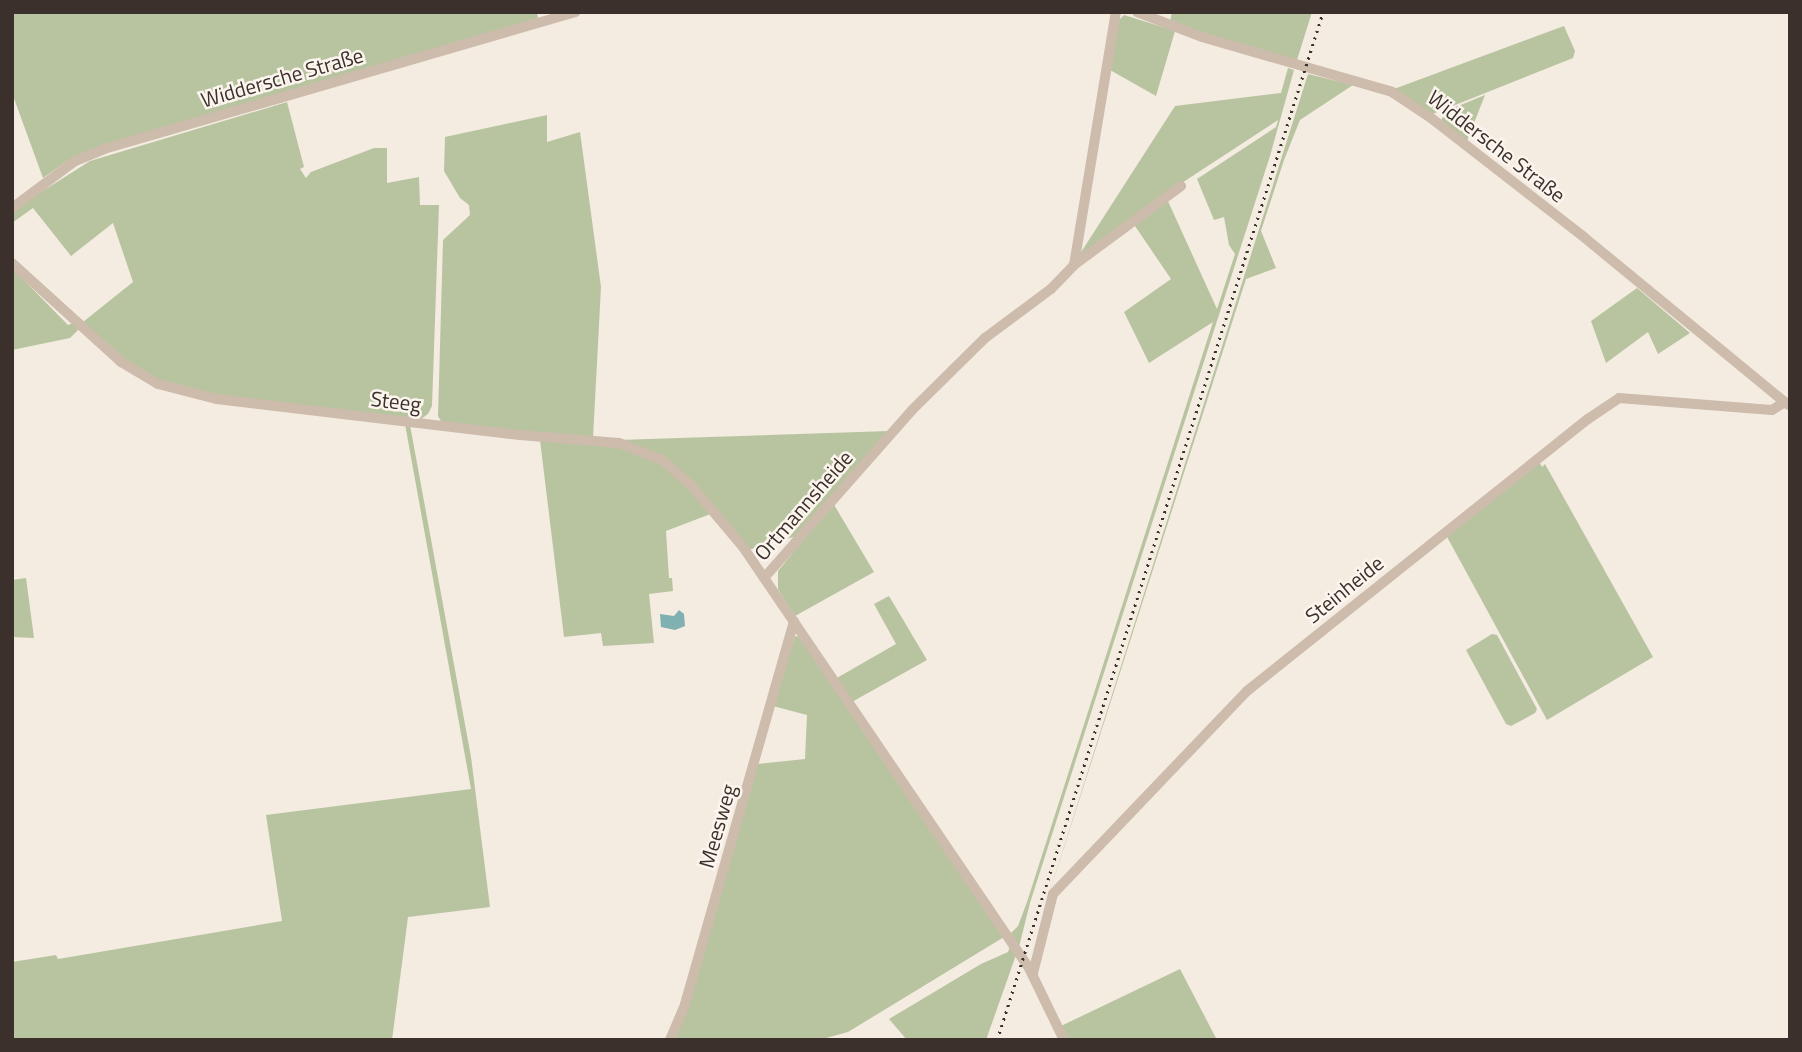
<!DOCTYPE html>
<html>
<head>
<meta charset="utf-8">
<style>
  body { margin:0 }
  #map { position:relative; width:1802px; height:1052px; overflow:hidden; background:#f4ebe1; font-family:"Titillium Web",sans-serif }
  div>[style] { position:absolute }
  .green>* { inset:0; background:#b8c4a0 }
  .water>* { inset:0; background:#7fb0b2 }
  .minor>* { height:10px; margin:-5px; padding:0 5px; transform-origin:5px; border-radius:5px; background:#cdbbac }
  .rail>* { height:2.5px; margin-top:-1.25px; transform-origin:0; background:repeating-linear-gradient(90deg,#3b302b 0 2px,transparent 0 7px) }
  span { translate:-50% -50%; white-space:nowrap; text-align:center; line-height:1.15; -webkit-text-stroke:5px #fbf5ee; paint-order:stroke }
  .street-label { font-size:21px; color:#3b302b }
  .frame { position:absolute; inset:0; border:14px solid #3b302b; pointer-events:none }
</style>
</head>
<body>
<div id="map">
  <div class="green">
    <div style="clip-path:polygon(12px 12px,537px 12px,538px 18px,64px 163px,43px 178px,12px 93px)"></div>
    <div style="clip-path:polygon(1172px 12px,1312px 12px,1297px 60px,1268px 55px,1170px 22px)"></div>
    <div style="clip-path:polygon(1124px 15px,1175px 31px,1156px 96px,1110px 70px,1118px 21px)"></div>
    <div style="clip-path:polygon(1564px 26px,1575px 51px,1573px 58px,1430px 115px,1394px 89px)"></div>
    <div style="clip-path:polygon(1288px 68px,1294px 70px,1270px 156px,1030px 903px,1019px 947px,1011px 933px,1018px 926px,1027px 902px,1213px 322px,1149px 363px,1124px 312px,1171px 279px,1133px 223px,1167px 199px,1217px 309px,1235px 254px,1229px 245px,1224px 217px,1214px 220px,1197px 179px,1276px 127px,1278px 120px,1165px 194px,1076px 260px,1175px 106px,1281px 93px)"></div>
    <div style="clip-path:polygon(1308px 74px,1353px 85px,1300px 120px,1284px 160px,1261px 231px,1276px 268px,1246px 279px,1045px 907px)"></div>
    <div style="clip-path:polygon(1485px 95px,1467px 141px,1440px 122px,1446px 111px)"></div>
    <div style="clip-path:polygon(287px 102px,304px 167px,300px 169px,306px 178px,311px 172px,374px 148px,387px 148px,387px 183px,419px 177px,420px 205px,439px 205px,432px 406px,428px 414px,418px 421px,219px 396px,182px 389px,141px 373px,83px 322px,133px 282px,113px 223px,71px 256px,33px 208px,12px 223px,12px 214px,27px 201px,90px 161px)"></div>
    <div style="clip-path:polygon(547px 115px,547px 142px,580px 132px,601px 287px,593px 438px,442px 423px,438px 416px,443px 240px,470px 215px,469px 205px,460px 198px,444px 171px,445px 137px)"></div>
    <div style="clip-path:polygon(12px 268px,68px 325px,76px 322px,81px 327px,70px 338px,12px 350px)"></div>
    <div style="clip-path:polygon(1637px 288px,1690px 333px,1658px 354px,1648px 332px,1606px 363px,1591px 321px)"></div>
    <div style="clip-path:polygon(405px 424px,410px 425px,471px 757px,490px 907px,408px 917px,392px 1040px,12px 1040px,12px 962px,56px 955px,58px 959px,282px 921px,266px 815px,471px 789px)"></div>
    <div style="clip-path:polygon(889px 431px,797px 536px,748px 550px,687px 477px,618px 440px)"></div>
    <div style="clip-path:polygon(540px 440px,617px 445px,667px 466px,713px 513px,666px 531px,669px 578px,672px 578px,673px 591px,649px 594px,654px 643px,603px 646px,601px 633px,564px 637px)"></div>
    <div style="clip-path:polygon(1539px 461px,1542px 467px,1545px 464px,1653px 657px,1547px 720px,1446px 535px)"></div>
    <div style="clip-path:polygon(833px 503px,874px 572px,795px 616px,778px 589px,778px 571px)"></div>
    <div style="clip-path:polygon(26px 578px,34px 638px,12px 637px,12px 580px)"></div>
    <div style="clip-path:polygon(889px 596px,927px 660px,850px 703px,835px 679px,896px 644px,874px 604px)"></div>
    <div style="clip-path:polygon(1492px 634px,1497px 635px,1537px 709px,1535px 713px,1511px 726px,1506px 724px,1466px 650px)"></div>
    <div style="clip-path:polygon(795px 636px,799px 637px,1004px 937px,848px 1032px,819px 1040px,674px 1040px,758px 764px,805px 759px,807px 715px,773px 706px)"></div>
    <div style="clip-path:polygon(1010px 946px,1016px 955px,986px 1040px,907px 1040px,889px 1019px,981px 964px,1008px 952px)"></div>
    <div style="clip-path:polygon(1180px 969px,1217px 1040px,1066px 1040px,1061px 1026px)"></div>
  </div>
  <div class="water">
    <div style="clip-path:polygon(679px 610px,684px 614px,685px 626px,675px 630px,661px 627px,660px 614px,674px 616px)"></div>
  </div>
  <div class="minor">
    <div style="left:1137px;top:12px;width:70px;rotate:21deg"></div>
    <div style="left:1202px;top:37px;width:198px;rotate:16.1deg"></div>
    <div style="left:1392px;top:92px;width:47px;rotate:33.7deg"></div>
    <div style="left:1431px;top:118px;width:195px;rotate:37.9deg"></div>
    <div style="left:1585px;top:238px;width:263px;rotate:39.4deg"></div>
    <div style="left:12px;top:208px;width:79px;rotate:-36.7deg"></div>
    <div style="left:75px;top:161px;width:31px;rotate:-22deg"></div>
    <div style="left:104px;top:149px;width:491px;rotate:-16.2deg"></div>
    <div style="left:12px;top:263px;width:147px;rotate:42.2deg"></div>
    <div style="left:121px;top:362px;width:43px;rotate:30.7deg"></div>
    <div style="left:158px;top:384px;width:61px;rotate:14.3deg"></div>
    <div style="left:217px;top:399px;width:305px;rotate:6.8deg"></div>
    <div style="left:520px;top:435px;width:99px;rotate:4.6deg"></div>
    <div style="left:619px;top:443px;width:46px;rotate:21.6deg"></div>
    <div style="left:662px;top:460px;width:37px;rotate:41deg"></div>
    <div style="left:690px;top:484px;width:82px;rotate:49.9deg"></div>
    <div style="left:743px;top:547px;width:509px;rotate:55.81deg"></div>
    <div style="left:1029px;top:968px;width:80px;rotate:64.1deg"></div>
    <div style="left:1074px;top:265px;width:133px;rotate:-36.4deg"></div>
    <div style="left:764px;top:578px;width:224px;rotate:-48.6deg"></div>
    <div style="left:912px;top:410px;width:103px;rotate:-44.6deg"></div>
    <div style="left:985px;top:338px;width:82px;rotate:-36.6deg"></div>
    <div style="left:1051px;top:289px;width:33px;rotate:-46deg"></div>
    <div style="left:1074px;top:265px;width:256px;rotate:-80.6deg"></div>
    <div style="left:1033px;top:973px;width:81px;rotate:-75.8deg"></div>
    <div style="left:1053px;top:894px;width:281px;rotate:-46.3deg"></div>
    <div style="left:1247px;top:691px;width:436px;rotate:-38.6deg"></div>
    <div style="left:1588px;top:419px;width:37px;rotate:-34deg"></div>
    <div style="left:1619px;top:398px;width:153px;rotate:4.5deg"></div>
    <div style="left:1772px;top:410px;width:15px;rotate:-32deg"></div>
    <div style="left:670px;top:1040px;width:39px;rotate:-67deg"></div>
    <div style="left:685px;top:1004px;width:398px;rotate:-74.1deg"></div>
  </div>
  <div class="rail">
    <div style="left:997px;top:1040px;width:1078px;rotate:-72.41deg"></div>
  </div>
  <div class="street-label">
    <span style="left:282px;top:77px;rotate:-16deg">Widdersche Straße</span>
    <span style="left:1497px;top:146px;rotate:38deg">Widdersche Straße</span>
    <span style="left:396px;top:401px;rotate:7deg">Steeg</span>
    <span style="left:803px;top:505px;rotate:-49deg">Ortmannsheide</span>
    <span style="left:1344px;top:589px;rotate:-39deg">Steinheide</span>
    <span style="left:717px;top:826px;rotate:-74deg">Meesweg</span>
  </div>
  <div class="frame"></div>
</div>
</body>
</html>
